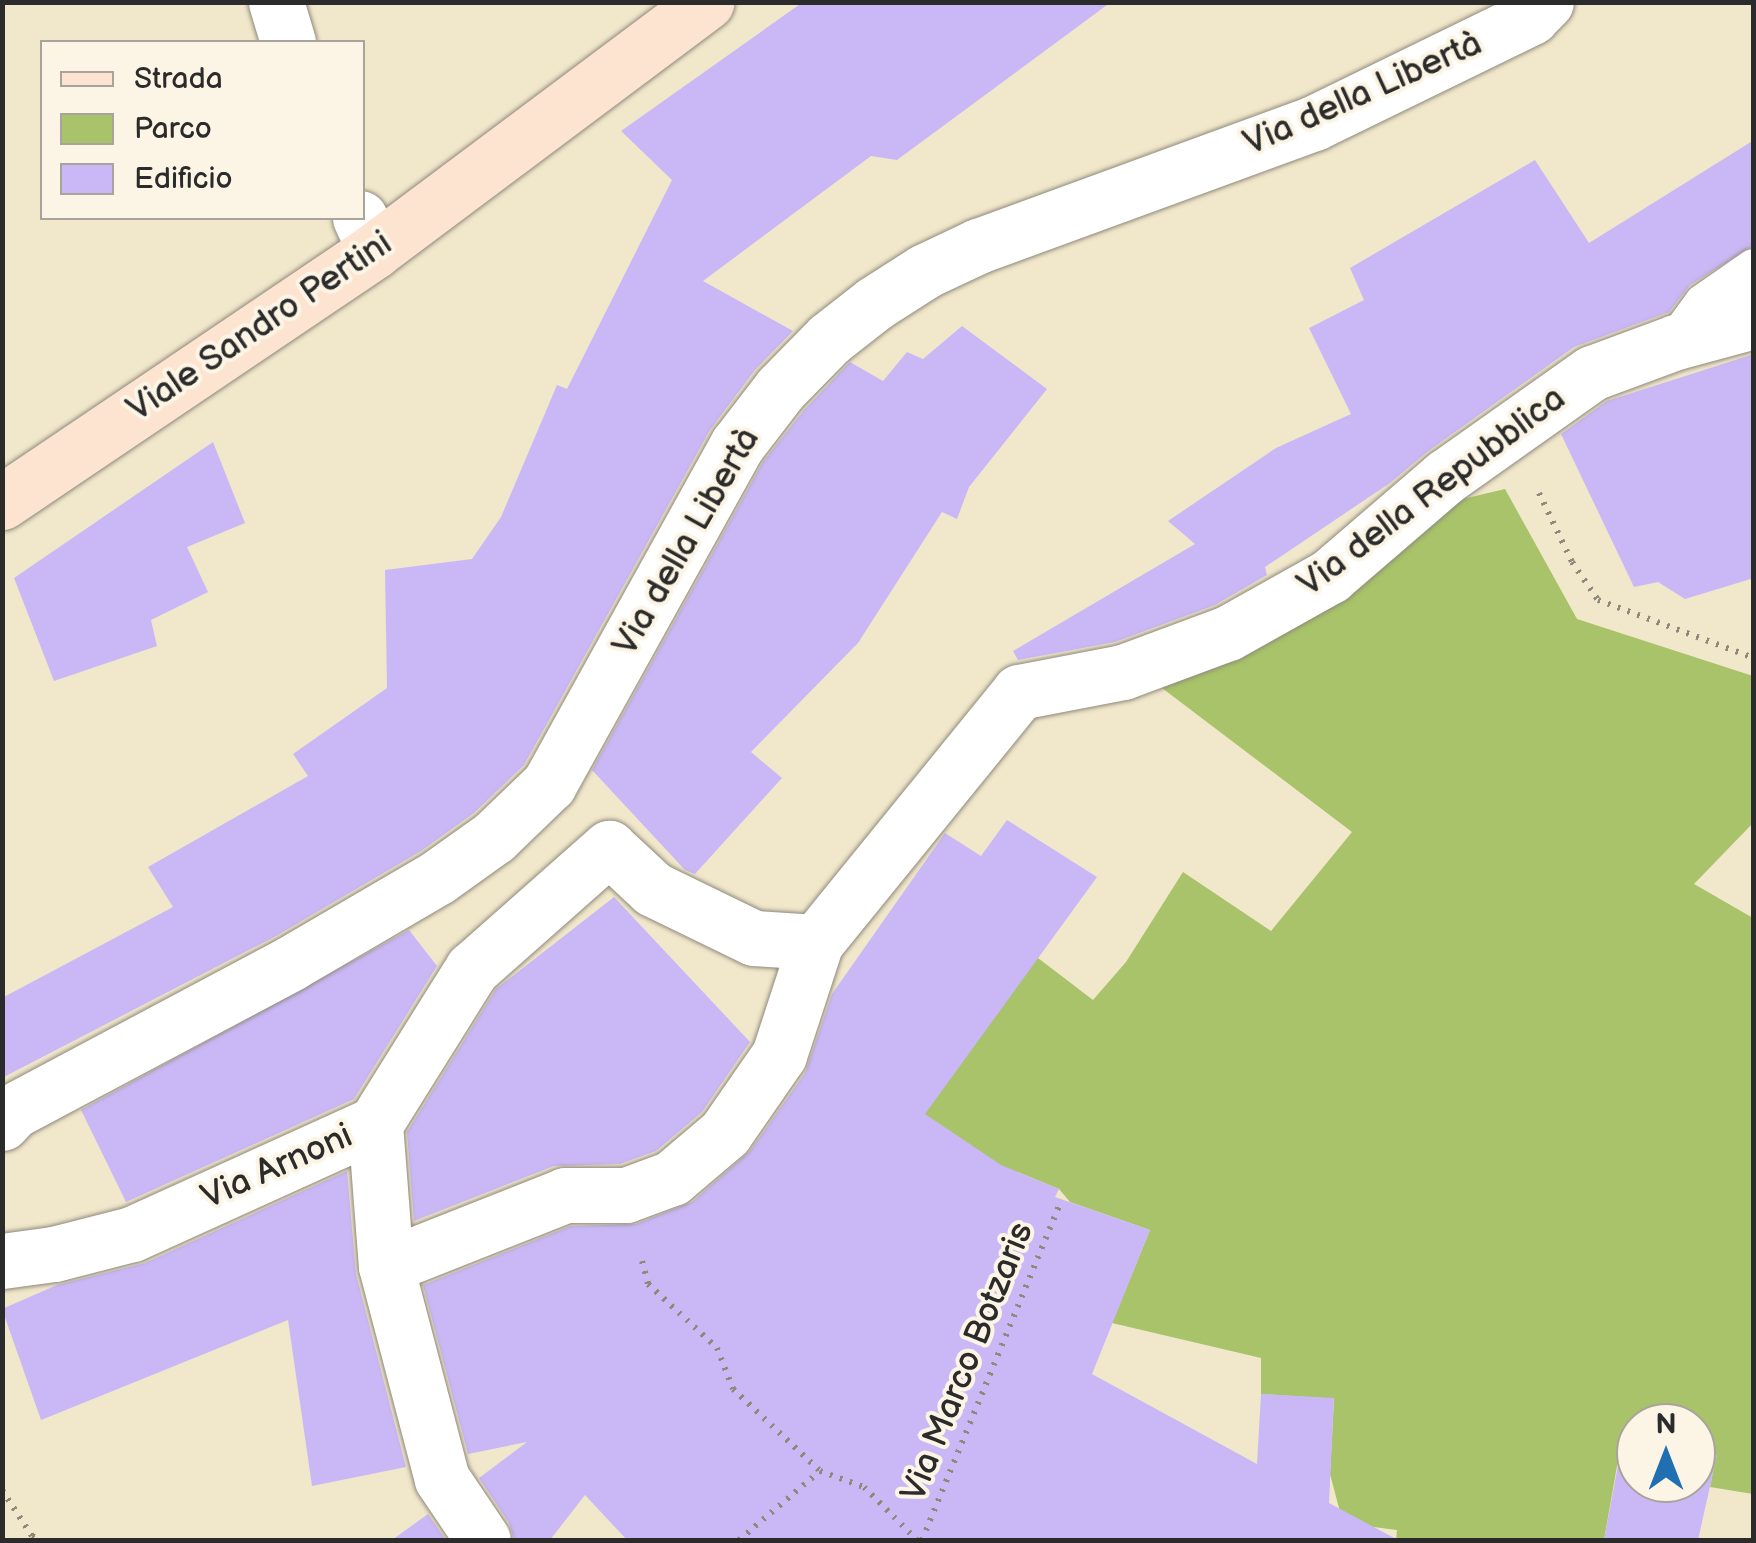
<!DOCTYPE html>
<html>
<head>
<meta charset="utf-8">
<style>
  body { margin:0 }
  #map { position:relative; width:1756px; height:1543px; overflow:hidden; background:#f1e7cb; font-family:"Balsamiq Sans",sans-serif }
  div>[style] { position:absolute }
  .green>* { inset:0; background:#a8c369 }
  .building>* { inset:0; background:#cab8f6 }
  .path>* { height:6px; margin-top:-3px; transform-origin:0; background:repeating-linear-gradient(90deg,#8e897b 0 2.5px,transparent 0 10.5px) }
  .roads { filter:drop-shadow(0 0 2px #8e897b) drop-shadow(0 0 2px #8e897b) }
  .lane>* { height:40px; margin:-20px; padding:0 20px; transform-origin:20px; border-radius:20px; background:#fff }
  .street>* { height:55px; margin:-27.5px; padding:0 27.5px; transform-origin:27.5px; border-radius:27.5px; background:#fff }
  .secondary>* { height:55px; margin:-27.5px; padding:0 27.5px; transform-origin:27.5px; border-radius:27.5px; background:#fde4d1 }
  span { translate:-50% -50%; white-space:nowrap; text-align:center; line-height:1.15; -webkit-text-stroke:8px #fcf5e5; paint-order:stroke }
  .street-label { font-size:35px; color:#2b2b2b }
  .frame { position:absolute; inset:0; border:5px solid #2b2b2b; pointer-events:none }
  .legend { position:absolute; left:40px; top:40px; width:325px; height:180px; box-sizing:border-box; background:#fcf5e5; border:2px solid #a8a49b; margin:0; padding:12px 18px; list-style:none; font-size:30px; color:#2b2b2b }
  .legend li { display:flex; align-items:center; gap:20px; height:50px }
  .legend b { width:50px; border:2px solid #a8a49b }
  .north { position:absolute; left:1616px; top:1403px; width:100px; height:100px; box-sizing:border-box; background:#fcf5e5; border:2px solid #a8a49b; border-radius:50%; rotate:0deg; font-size:28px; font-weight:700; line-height:40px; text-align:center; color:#2b2b2b }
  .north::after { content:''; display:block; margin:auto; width:35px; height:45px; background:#1f6fb2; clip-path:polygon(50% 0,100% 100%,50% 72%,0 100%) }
</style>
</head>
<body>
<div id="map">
  <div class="green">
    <div style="clip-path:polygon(1505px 489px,1577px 619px,1753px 676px,1753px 823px,1694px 884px,1753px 918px,1753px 1494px,1710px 1487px,1716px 1455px,1696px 1454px,1696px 1423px,1636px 1423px,1636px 1450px,1620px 1449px,1604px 1540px,1396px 1540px,1397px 1530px,1343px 1523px,1330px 1474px,1334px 1399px,1261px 1394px,1261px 1358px,1112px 1323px,1150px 1230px,1070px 1202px,1059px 1189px,1018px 1172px,1009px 1185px,873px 1080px,1038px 958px,1093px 1000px,1126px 962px,1183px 872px,1271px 931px,1352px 832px,1162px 688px,1271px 641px,1450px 502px)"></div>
  </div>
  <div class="building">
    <div style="clip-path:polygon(803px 2px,1111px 2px,897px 160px,871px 156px,703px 281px,793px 331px,755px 370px,710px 430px,524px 765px,474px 813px,421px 851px,276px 936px,2px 1078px,2px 998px,173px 907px,148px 867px,308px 776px,293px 754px,387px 688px,385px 570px,472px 559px,501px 517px,557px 385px,567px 389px,672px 180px,621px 131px)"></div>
    <div style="clip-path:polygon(1754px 140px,1754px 245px,1690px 285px,1669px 312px,1574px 347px,1427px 452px,1390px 483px,1265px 567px,1267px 575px,1215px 605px,1115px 642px,1018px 660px,1013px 651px,1195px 544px,1168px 521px,1276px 448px,1351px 414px,1309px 328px,1364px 300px,1350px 268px,1535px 160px,1589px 243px)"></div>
    <div style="clip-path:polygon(962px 326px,1047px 389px,969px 487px,957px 519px,942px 512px,858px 643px,751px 752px,782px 778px,695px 874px,685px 870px,592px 770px,763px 462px,804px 410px,850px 362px,883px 381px,907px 352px,923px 359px)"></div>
    <div style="clip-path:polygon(1754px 354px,1754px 578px,1685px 599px,1658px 582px,1634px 587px,1561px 434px,1607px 401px)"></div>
    <div style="clip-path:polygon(213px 442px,245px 523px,187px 547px,208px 592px,151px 620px,157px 646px,54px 681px,14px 578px)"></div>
    <div style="clip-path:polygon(1007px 820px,1097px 877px,925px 1114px,1001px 1165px,1059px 1189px,1055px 1197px,1150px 1230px,1092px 1374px,1257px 1464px,1261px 1394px,1334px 1398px,1329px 1503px,1398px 1540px,627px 1540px,585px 1495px,550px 1540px,514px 1540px,509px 1523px,479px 1478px,527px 1442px,468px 1454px,423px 1285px,571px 1226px,636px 1224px,692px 1202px,750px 1151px,805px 1073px,832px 994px,945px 833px,981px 856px)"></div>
    <div style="clip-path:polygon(614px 897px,750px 1042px,702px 1112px,656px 1151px,620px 1164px,554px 1166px,414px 1221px,407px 1132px,496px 989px)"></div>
    <div style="clip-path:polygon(409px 930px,437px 966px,354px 1099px,126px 1202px,81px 1110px)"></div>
    <div style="clip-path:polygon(347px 1171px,356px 1274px,406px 1467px,312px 1486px,288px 1320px,41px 1420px,2px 1309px,57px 1285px,145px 1263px)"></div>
    <div style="clip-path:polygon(1621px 1449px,1636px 1450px,1636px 1483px,1696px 1483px,1696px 1454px,1717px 1455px,1698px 1540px,1604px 1540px)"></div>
    <div style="clip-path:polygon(428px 1514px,446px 1540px,392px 1540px)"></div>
  </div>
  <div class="path">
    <div style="left:1539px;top:493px;width:76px;rotate:64.4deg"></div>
    <div style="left:1572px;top:562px;width:46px;rotate:55.6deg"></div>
    <div style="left:1598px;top:600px;width:166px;rotate:20.4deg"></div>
    <div style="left:642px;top:1261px;width:24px;rotate:75deg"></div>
    <div style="left:648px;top:1284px;width:94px;rotate:42.8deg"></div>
    <div style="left:717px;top:1348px;width:44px;rotate:68.7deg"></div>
    <div style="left:733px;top:1389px;width:120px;rotate:43.3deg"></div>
    <div style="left:820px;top:1471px;width:47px;rotate:20deg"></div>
    <div style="left:864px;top:1487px;width:75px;rotate:45deg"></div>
    <div style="left:2px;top:1490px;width:55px;rotate:56.9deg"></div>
    <div style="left:32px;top:1536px;width:9px;rotate:27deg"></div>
    <div style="left:739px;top:1540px;width:106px;rotate:-40.4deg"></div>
    <div style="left:922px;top:1540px;width:364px;rotate:-67.7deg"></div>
  </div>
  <div class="roads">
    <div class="lane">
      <div style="left:1676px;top:342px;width:47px;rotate:-53.6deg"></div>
      <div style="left:1704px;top:304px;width:61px;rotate:-35deg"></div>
    </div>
    <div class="street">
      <div style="left:276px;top:2px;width:42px;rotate:73.3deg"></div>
      <div style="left:360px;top:218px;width:35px;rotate:65deg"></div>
      <div style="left:2px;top:1123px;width:16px;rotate:-47deg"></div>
      <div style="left:13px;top:1111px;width:315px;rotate:-28deg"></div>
      <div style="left:291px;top:963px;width:170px;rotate:-30.3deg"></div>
      <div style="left:438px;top:877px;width:69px;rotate:-35.5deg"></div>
      <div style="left:494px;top:837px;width:76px;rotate:-43.9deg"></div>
      <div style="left:549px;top:784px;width:388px;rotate:-61deg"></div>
      <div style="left:737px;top:445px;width:71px;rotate:-52.5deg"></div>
      <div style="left:780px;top:389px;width:70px;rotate:-45.6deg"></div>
      <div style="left:829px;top:339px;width:58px;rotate:-38deg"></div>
      <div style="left:875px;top:303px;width:59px;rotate:-32.6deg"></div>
      <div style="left:925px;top:271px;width:59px;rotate:-25.3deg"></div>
      <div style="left:978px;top:246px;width:358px;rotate:-20.1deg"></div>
      <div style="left:1314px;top:123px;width:242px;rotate:-26deg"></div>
      <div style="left:1531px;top:17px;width:21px;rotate:-45deg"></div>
      <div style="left:375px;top:1124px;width:142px;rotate:85.6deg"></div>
      <div style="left:386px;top:1266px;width:220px;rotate:75.3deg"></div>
      <div style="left:442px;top:1479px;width:73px;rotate:56.1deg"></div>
      <div style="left:2px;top:1261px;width:52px;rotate:-7.7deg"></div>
      <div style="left:54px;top:1254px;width:81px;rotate:-14.4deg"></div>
      <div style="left:132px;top:1234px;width:267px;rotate:-24.4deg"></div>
      <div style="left:375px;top:1124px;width:183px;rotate:-58deg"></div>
      <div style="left:472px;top:969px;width:183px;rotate:-41.5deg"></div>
      <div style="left:609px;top:848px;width:60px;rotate:43deg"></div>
      <div style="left:653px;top:889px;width:112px;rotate:25.9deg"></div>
      <div style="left:754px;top:938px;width:62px;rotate:3.7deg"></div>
      <div style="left:816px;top:942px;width:322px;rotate:-50.9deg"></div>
      <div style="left:1019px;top:692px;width:106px;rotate:-10.9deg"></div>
      <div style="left:1123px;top:672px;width:112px;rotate:-20.4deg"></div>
      <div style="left:1228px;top:633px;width:117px;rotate:-29.2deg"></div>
      <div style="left:1330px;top:576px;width:152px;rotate:-40.7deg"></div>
      <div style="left:1445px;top:477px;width:180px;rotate:-35.3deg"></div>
      <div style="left:1592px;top:373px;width:90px;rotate:-20.3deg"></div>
      <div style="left:1676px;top:342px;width:81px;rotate:-15.1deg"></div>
      <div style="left:386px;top:1266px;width:193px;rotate:-21.6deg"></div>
      <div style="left:565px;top:1195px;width:61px"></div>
      <div style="left:626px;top:1195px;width:49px;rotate:-20.3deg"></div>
      <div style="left:672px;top:1178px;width:70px;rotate:-40.3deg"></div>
      <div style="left:725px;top:1133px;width:95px;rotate:-55.3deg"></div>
      <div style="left:779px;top:1055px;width:119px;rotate:-71.9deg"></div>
    </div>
    <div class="secondary">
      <div style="left:2px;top:502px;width:450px;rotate:-34deg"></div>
      <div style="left:375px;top:250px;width:414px;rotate:-36.8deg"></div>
    </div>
  </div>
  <div class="street-label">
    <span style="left:1363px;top:94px;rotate:-24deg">Via della Libertà</span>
    <span style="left:260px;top:327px;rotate:-34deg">Viale Sandro Pertini</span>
    <span style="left:1432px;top:492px;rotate:-37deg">Via della Repubblica</span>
    <span style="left:687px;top:542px;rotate:-60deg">Via della Libertà</span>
    <span style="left:277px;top:1167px;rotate:-24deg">Via Arnoni</span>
    <span style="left:968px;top:1362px;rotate:-68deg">Via Marco Botzaris</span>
  </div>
  <div class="frame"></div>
  <ul class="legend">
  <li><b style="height:12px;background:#fde4d1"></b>Strada</li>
  <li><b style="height:28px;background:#a8c369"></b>Parco</li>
  <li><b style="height:28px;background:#cab8f6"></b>Edificio</li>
  </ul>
  <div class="north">N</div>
</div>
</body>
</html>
